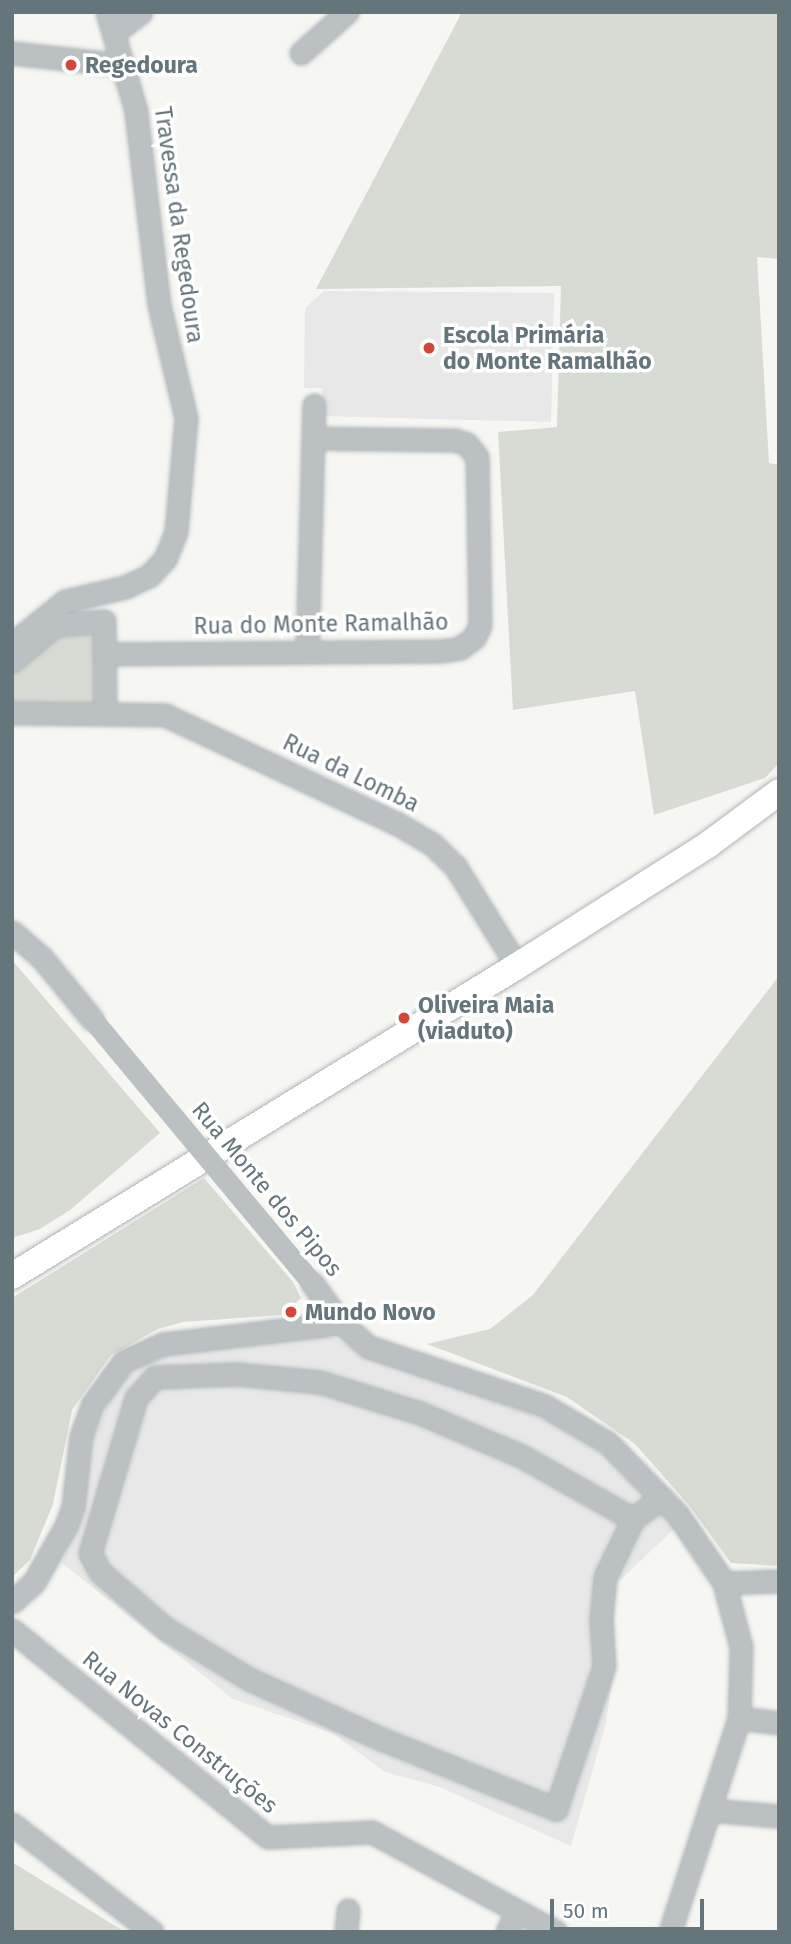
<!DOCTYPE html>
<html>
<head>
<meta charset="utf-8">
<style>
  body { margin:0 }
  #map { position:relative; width:791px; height:1944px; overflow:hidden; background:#f6f6f3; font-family:"Fira Sans",sans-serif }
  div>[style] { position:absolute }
  .built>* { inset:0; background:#e7e8e7 }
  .green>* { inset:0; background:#d7dbd3 }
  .roads { filter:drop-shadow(0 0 2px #afb5b8) drop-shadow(0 0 2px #afb5b8) }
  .minor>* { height:21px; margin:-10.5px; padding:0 10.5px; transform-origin:10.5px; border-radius:10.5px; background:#bbc1c3 }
  .major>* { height:26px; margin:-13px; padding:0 13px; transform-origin:13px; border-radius:13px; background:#fff }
  .minor-bridge>* { height:21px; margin:-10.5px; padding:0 10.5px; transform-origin:10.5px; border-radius:10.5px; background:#bbc1c3 }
  .dots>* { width:19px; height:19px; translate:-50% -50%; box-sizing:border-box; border:4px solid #fff; border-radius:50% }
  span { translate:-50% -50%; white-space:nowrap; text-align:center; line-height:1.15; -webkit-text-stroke:7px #fff; paint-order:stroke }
  .poi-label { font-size:23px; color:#64757c; font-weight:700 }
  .left { translate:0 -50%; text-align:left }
  .street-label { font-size:23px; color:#64757c }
  .frame { position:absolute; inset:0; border:14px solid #64757c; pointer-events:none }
  .scale { position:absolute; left:550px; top:1899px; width:154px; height:32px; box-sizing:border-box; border:4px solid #64757c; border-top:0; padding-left:9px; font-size:21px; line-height:24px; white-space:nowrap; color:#64757c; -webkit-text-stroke:5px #fff; paint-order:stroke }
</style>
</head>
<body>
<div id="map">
  <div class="built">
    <div style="clip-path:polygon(324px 291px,554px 293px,551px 422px,323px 416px,322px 388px,304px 388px,305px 308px)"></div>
    <div style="clip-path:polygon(325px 1334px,366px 1354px,556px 1424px,615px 1462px,675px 1528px,613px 1587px,615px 1659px,606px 1723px,571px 1846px,437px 1786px,385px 1772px,332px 1733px,233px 1699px,62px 1563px,83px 1511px,92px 1440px,112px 1397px,135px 1368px,195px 1346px)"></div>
  </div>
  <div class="green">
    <div style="clip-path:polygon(462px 12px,779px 12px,779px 259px,757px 257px,769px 463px,779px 465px,779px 763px,765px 778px,654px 815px,635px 691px,513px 710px,498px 432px,557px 427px,561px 286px,316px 289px)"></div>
    <div style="clip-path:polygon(96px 629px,97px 707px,12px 706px,12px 668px,58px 630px)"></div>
    <div style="clip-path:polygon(12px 960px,160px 1133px,70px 1210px,40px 1229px,12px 1238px)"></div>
    <div style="clip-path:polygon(779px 976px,779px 1566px,731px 1563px,688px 1504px,635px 1444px,567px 1397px,427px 1344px,490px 1329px,533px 1295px)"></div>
    <div style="clip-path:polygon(204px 1178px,293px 1282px,301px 1298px,281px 1315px,183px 1322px,158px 1329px,111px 1355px,72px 1410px,53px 1504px,30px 1560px,12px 1577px,12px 1298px)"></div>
    <div style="clip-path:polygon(12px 1862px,125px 1932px,12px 1932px)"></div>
  </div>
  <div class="roads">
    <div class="minor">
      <div style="left:116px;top:31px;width:31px;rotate:-37deg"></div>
      <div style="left:12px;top:53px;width:112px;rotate:6.2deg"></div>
      <div style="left:301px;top:53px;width:62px;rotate:-41.7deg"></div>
      <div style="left:12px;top:644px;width:68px;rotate:-39.1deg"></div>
      <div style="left:65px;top:601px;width:62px;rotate:-13.1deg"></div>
      <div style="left:125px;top:587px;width:26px;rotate:-25deg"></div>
      <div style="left:149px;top:576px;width:23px;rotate:-47deg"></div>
      <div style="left:165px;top:559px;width:29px;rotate:-68deg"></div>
      <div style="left:176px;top:532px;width:114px;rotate:-85deg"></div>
      <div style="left:186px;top:418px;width:116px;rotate:-103.4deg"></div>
      <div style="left:159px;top:305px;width:195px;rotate:-96.8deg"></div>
      <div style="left:136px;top:111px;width:103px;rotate:-106.3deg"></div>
      <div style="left:307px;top:651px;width:246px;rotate:-88.4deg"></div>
      <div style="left:106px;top:654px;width:336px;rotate:-0.5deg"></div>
      <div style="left:442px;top:651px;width:18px;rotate:-9deg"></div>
      <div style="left:460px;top:648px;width:17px;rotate:-36deg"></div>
      <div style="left:474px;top:638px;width:14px;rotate:-65deg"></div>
      <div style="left:480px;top:625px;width:168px;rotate:-91deg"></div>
      <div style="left:477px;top:457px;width:16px;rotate:-128deg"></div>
      <div style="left:467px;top:444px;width:13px;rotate:-162deg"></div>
      <div style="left:455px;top:440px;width:141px;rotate:-179.2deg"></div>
      <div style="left:12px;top:661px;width:56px;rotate:-39.9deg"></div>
      <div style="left:55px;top:625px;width:49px;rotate:-4.7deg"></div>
      <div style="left:104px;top:621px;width:91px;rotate:89.4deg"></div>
      <div style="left:12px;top:713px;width:153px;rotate:0.7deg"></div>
      <div style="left:165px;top:715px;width:255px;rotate:25.1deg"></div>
      <div style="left:396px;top:823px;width:42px;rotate:30.3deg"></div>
      <div style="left:432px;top:844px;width:32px;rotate:44deg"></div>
      <div style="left:455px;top:866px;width:118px;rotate:58.2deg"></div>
      <div style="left:12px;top:932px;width:40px;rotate:41deg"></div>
      <div style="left:42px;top:958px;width:79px;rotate:50.7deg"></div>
      <div style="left:312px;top:1283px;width:49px;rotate:54.1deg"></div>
      <div style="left:341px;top:1323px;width:37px;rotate:41deg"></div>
      <div style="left:369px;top:1347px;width:186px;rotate:18.5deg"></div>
      <div style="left:545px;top:1406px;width:73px;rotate:30.4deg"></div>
      <div style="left:608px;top:1443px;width:100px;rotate:45.8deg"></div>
      <div style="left:678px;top:1515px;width:82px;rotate:55.9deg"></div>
      <div style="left:724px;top:1583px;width:66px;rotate:75.1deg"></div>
      <div style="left:741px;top:1647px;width:71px;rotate:91.6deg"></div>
      <div style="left:739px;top:1718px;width:225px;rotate:107.9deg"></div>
      <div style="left:633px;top:1519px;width:129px;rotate:-150.6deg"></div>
      <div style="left:521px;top:1456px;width:110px;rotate:-156.9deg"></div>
      <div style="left:420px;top:1413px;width:106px;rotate:-162.9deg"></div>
      <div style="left:319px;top:1382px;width:81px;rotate:-174.4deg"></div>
      <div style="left:238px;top:1374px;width:83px;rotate:177.9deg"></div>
      <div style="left:155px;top:1377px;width:28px;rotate:132deg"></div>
      <div style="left:136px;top:1398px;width:162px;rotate:106.5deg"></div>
      <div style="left:90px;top:1553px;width:21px;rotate:62deg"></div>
      <div style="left:100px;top:1572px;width:87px;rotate:40.8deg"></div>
      <div style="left:166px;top:1629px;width:99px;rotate:31deg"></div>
      <div style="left:251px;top:1680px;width:141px;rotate:24.4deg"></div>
      <div style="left:379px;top:1738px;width:191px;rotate:21.9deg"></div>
      <div style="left:556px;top:1809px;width:151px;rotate:-71.4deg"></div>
      <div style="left:604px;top:1666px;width:46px;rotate:-93.7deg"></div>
      <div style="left:601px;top:1620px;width:43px;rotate:-84.7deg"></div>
      <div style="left:605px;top:1577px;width:64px;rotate:-64.2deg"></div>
      <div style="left:633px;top:1519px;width:36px;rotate:-37deg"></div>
      <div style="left:724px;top:1583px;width:55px;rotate:-2.1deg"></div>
      <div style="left:12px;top:1602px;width:30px;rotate:-42deg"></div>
      <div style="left:34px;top:1582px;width:64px;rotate:-60.3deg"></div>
      <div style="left:66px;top:1526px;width:20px;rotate:-70deg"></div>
      <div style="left:73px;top:1507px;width:71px;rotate:-83.6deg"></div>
      <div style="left:81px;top:1436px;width:33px;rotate:-70deg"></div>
      <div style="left:92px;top:1405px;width:54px;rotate:-54deg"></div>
      <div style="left:124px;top:1361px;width:43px;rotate:-23.6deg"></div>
      <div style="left:163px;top:1344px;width:179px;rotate:-6.7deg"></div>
      <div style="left:12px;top:1630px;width:329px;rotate:39deg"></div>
      <div style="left:268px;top:1837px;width:104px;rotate:-2.8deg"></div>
      <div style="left:372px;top:1832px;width:209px;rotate:28.5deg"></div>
      <div style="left:739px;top:1718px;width:40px;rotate:7.1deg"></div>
      <div style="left:709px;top:1810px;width:70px;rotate:4.9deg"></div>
      <div style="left:12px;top:1824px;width:177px;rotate:37.6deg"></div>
      <div style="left:346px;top:1932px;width:22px;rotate:-85deg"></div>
      <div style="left:507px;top:1932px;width:23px;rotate:-65deg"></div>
    </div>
    <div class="major">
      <div style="left:12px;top:1276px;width:593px;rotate:-31.54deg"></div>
      <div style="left:517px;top:966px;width:227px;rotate:-32.4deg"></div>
      <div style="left:709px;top:844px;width:87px;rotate:-36.6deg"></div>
    </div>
  </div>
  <div class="minor-bridge">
    <div style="left:92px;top:1019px;width:344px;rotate:50.2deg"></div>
  </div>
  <div class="dots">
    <div style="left:71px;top:65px;background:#d34737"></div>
    <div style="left:429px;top:348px;background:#d34737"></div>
    <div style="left:404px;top:1018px;background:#d34737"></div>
    <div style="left:291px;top:1312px;background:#d34737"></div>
  </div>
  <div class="poi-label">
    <span class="left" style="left:85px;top:65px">Regedoura</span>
    <span class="left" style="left:443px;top:348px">Escola Primária<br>do Monte Ramalhão</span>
    <span class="left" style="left:418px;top:1018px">Oliveira Maia<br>(viaduto)</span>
    <span class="left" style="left:305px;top:1312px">Mundo Novo</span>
  </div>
  <div class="street-label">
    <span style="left:179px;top:225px;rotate:82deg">Travessa da Regedoura</span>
    <span style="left:321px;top:624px;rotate:-1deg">Rua do Monte Ramalhão</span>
    <span style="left:351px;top:773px;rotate:26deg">Rua da Lomba</span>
    <span style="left:267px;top:1189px;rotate:50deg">Rua Monte dos Pipos</span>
    <span style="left:180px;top:1732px;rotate:39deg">Rua Novas Construções</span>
  </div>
  <div class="frame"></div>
  <div class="scale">50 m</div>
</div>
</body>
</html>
